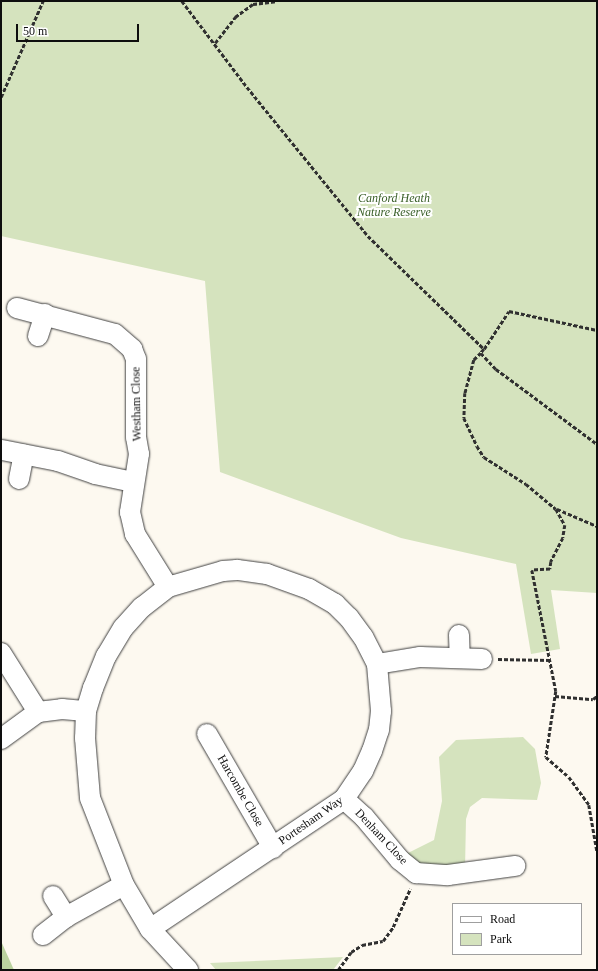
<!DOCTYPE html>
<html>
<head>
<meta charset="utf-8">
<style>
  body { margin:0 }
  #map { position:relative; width:598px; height:971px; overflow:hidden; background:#fdf9f0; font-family:Georgia,serif }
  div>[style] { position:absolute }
  .green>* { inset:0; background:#d5e3be }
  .forest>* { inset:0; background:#bbd29f }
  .path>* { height:2.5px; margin-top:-1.25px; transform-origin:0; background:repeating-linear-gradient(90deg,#303030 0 4px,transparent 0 6px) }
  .roads { filter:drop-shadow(0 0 1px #414141) drop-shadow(0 0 1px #414141) }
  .minor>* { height:20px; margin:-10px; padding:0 10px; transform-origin:10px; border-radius:10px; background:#fff }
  span { translate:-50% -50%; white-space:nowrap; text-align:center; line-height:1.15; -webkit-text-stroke:4px #fff; paint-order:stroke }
  .park-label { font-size:12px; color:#375d26; font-style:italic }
  .street-label { font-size:12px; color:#0e0e0e }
  .frame { position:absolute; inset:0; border:2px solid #0e0e0e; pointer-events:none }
  .legend { position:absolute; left:452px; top:903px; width:130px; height:52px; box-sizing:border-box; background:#fff; border:1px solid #9f9f9f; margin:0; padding:5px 7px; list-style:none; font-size:12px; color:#0e0e0e }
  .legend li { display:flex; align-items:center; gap:8px; height:20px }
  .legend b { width:20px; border:1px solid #9f9f9f }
  .scale { position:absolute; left:16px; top:24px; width:123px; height:18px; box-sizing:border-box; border:2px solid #0e0e0e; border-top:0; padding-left:5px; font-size:12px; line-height:14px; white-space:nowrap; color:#0e0e0e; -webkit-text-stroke:3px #fff; paint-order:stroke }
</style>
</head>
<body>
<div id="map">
  <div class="green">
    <div style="clip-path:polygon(1px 1px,597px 1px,597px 593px,551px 590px,560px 649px,531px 654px,516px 564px,401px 538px,220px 472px,205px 281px,1px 236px)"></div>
    <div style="clip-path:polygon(523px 737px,535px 749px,541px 783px,537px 800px,482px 798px,470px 807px,466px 819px,465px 869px,416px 865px,406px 854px,434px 840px,442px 801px,439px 757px,456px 740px)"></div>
    <div style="clip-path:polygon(343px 957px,333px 970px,216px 970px,210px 963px)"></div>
  </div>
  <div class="forest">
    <div style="clip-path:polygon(1px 941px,14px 970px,1px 970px)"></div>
  </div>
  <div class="path">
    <div style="left:182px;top:1px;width:108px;rotate:52.9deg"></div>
    <div style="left:247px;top:87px;width:192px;rotate:50.9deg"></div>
    <div style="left:368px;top:236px;width:162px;rotate:44.2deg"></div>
    <div style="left:484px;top:349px;width:5px;rotate:127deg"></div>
    <div style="left:481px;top:353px;width:22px;rotate:47deg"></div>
    <div style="left:496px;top:369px;width:126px;rotate:36.6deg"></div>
    <div style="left:215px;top:43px;width:33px;rotate:-52deg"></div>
    <div style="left:235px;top:17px;width:22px;rotate:-36deg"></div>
    <div style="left:253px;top:4px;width:23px;rotate:-7deg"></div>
    <div style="left:1px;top:97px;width:105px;rotate:-66.4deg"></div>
    <div style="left:484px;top:349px;width:45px;rotate:-56.7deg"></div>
    <div style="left:509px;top:311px;width:90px;rotate:12.2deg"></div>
    <div style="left:481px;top:353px;width:10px;rotate:135deg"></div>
    <div style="left:474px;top:360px;width:34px;rotate:105deg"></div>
    <div style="left:465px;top:393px;width:25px;rotate:92deg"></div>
    <div style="left:464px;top:418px;width:31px;rotate:65deg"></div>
    <div style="left:477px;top:446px;width:13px;rotate:58deg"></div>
    <div style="left:484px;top:457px;width:50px;rotate:32.7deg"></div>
    <div style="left:526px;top:484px;width:39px;rotate:40deg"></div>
    <div style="left:556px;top:509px;width:18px;rotate:61deg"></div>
    <div style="left:565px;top:525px;width:13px;rotate:99deg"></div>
    <div style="left:563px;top:538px;width:27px;rotate:117deg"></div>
    <div style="left:551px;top:562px;width:7px;rotate:98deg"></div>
    <div style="left:550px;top:569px;width:18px;rotate:177deg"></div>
    <div style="left:532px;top:570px;width:123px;rotate:78.8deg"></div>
    <div style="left:556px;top:691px;width:67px;rotate:98.6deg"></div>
    <div style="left:546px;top:757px;width:30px;rotate:41deg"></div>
    <div style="left:569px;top:777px;width:34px;rotate:54deg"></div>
    <div style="left:589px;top:805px;width:47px;rotate:80.1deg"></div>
    <div style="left:557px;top:509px;width:43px;rotate:23deg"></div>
    <div style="left:498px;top:659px;width:53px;rotate:1.1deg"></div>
    <div style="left:555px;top:696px;width:38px;rotate:5deg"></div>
    <div style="left:593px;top:699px;width:5px;rotate:-37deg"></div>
    <div style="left:338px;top:970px;width:22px;rotate:-54deg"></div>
    <div style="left:351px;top:952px;width:13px;rotate:-32deg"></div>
    <div style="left:362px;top:945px;width:21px;rotate:-11deg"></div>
    <div style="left:383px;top:941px;width:17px;rotate:-54deg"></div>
    <div style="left:393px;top:927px;width:42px;rotate:-65.9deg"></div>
  </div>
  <div class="roads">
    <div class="minor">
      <div style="left:17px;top:308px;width:101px;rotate:14.9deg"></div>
      <div style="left:115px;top:334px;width:23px;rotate:41deg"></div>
      <div style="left:132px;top:349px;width:11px;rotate:68deg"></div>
      <div style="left:136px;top:359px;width:78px;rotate:90deg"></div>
      <div style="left:136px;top:437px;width:17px;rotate:80deg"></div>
      <div style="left:139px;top:454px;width:59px;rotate:98.8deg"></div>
      <div style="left:130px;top:512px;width:23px;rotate:77deg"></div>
      <div style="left:135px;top:534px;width:62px;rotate:58.1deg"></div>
      <div style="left:38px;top:336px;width:23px;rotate:-72deg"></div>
      <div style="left:2px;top:450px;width:57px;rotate:11.1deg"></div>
      <div style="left:58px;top:461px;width:39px;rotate:19deg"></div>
      <div style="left:95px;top:474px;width:40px;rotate:12deg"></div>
      <div style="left:19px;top:479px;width:25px;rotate:-79deg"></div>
      <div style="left:459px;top:635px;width:23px;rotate:88deg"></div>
      <div style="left:1px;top:653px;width:70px;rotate:57.9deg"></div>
      <div style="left:377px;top:664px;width:44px;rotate:-9.2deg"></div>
      <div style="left:420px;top:657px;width:62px;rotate:1.8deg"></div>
      <div style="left:207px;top:734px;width:132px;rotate:59.9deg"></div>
      <div style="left:1px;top:739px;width:46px;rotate:-36.1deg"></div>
      <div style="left:38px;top:712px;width:24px;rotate:-7deg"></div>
      <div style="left:62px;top:709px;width:24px;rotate:5deg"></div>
      <div style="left:344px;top:799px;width:27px;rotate:42deg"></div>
      <div style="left:364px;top:817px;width:56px;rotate:50.1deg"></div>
      <div style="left:400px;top:860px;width:21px;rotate:39deg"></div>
      <div style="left:416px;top:873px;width:32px;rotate:4deg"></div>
      <div style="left:448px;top:875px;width:68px;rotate:-7.7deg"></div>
      <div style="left:53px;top:896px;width:25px;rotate:58deg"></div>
      <div style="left:150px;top:929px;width:234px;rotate:-33.8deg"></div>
      <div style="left:344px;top:799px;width:34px;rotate:-56deg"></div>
      <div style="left:363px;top:771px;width:22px;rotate:-66deg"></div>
      <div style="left:372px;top:751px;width:22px;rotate:-72deg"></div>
      <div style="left:379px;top:730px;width:19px;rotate:-84deg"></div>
      <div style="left:381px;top:711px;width:47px;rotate:-94.9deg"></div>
      <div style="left:377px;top:664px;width:30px;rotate:-117deg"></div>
      <div style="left:363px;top:637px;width:24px;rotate:-126deg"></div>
      <div style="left:349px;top:618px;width:20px;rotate:-135deg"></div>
      <div style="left:335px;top:604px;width:30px;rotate:-150deg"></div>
      <div style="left:309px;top:589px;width:45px;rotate:-160.3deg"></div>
      <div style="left:267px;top:574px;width:30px;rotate:-172deg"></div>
      <div style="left:237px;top:570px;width:14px;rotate:176deg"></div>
      <div style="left:223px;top:571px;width:57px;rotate:163.8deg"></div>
      <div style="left:168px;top:587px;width:33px;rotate:142deg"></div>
      <div style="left:142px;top:607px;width:28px;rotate:132deg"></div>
      <div style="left:123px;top:628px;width:33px;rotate:121deg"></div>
      <div style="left:106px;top:656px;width:35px;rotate:112deg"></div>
      <div style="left:93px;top:688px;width:24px;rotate:107deg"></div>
      <div style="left:86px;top:711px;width:27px;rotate:92deg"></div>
      <div style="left:85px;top:738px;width:60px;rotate:85.2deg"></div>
      <div style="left:90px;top:798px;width:93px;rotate:68.7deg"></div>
      <div style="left:124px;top:885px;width:51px;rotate:59.4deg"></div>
      <div style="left:150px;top:929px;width:56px;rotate:47.2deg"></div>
      <div style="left:43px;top:935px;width:29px;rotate:-38deg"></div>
      <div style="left:66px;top:917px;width:66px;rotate:-28.9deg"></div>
    </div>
  </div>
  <div class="park-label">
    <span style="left:394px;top:206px">Canford Heath<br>Nature Reserve</span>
  </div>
  <div class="street-label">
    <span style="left:137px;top:404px;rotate:-91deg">Westham Close</span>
    <span style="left:240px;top:791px;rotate:60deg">Harcombe Close</span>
    <span style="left:311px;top:821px;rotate:-35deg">Portesham Way</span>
    <span style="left:381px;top:837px;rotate:47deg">Denham Close</span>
  </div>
  <div class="frame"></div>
  <ul class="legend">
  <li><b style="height:5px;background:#fff"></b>Road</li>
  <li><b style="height:11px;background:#d5e3be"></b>Park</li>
  </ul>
  <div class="scale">50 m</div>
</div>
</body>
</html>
